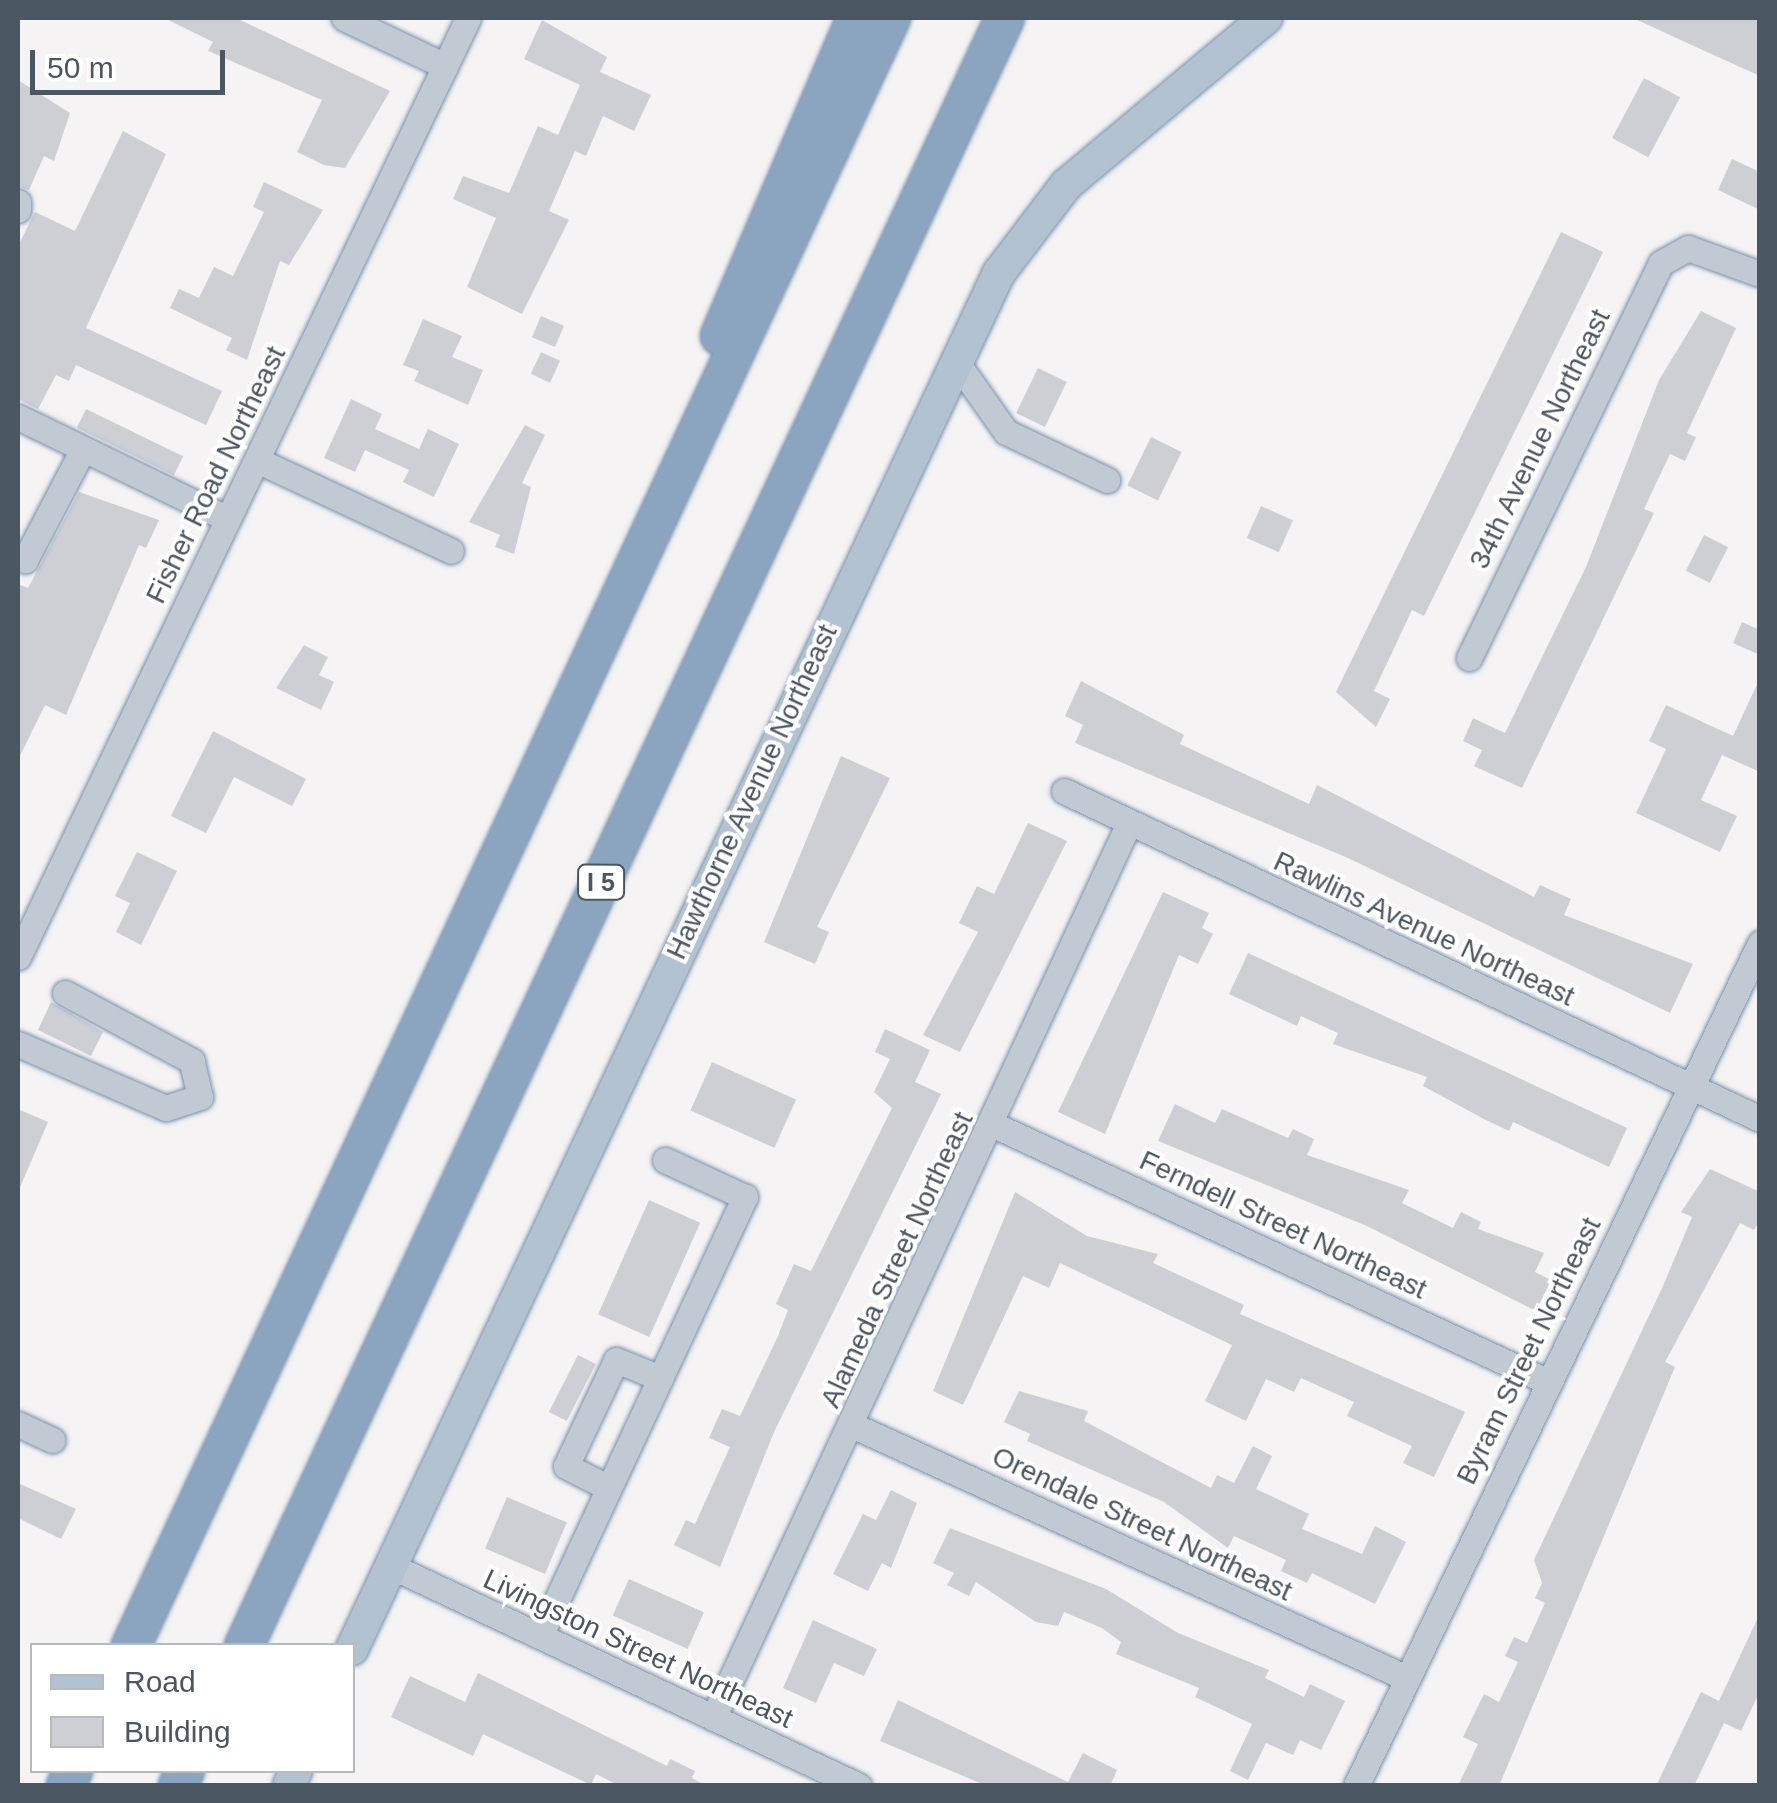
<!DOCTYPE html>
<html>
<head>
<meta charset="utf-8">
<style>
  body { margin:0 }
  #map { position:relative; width:1777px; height:1803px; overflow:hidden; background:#f5f3f3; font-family:Arial,sans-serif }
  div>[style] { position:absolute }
  .building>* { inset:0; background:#cdcfd5; transform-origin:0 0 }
  .roads { filter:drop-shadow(0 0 2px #7690ad) drop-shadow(0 0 2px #7690ad) }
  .minor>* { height:25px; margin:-12.5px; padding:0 12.5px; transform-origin:12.5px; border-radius:12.5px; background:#c1cad2 }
  .major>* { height:32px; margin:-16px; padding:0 16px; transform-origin:16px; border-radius:16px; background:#b3c2d1 }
  .highway>* { height:38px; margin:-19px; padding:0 19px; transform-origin:19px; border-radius:19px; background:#8ba5c1 }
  span { translate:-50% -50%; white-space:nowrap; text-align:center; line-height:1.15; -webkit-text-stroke:8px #fff; paint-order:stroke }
  .shield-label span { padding:2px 8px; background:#fff; border:2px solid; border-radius:8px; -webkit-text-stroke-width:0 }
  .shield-label { font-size:25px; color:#4a5661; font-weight:700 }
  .street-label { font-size:28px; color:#4a5661 }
  .frame { position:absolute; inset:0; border:20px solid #4a5661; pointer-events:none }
  .legend { position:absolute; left:30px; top:1643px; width:325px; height:130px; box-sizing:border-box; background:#fff; border:2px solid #b7bbc0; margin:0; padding:12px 18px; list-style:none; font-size:30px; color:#4a5661 }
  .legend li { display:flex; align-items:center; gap:20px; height:50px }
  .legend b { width:50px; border:2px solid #b7bbc0 }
  .scale { position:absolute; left:30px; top:50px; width:195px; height:45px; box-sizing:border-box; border:5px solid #4a5661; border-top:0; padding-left:12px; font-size:30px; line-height:35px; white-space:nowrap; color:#4a5661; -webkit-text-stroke:8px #fff; paint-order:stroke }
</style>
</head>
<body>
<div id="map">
  <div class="building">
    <div style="clip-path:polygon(164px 18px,236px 18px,390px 91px,345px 168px,324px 165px,297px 152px,322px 100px,208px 51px,213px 42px)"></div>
    <div style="clip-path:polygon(1633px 18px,1760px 18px,1760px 76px,1709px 53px)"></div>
    <div style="clip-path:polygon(542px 20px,607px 57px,600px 72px,651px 95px,634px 131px,603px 116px,586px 156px,575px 151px,549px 211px,569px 220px,522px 314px,467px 287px,496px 218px,453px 199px,463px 176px,509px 193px,538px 126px,558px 135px,580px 85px,524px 59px)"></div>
    <div style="left:1644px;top:78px;width:41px;height:68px;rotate:28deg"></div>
    <div style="clip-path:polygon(18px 80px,70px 113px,54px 161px,44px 156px,29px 190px,18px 186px)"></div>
    <div style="clip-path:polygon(123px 131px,166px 154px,86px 328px,222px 391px,206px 425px,76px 365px,69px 381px,56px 375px,38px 409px,18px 399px,18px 246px,35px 212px,75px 231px)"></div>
    <div style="clip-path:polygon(1732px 159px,1760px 172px,1760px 210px,1718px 190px)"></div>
    <div style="clip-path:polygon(264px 182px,323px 210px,289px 265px,280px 261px,247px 360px,226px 350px,232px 338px,170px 308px,179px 289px,199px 298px,214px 267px,233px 276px,264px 212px,253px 207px)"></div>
    <div style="clip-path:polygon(1561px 232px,1603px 252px,1424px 616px,1412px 610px,1374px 691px,1390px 699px,1376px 727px,1336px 692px)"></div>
    <div style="clip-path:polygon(1701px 311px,1736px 328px,1687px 433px,1696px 437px,1685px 461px,1670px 454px,1644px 509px,1654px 513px,1522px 788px,1474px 766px,1482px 750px,1463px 741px,1473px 718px,1505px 733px,1586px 567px,1659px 380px)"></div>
    <div style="left:541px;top:316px;width:25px;height:23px;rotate:23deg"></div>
    <div style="clip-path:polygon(423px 319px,462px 336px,452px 357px,483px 370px,468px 405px,414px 381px,419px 371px,403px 365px)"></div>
    <div style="left:541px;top:352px;width:21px;height:24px;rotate:25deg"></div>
    <div style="left:1038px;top:368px;width:32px;height:50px;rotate:26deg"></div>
    <div style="clip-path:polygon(351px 399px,382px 414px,375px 429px,419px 449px,428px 429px,459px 444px,434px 497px,403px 482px,409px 470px,365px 450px,355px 472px,324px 458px)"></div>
    <div style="left:86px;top:409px;width:108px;height:21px;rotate:26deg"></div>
    <div style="clip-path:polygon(525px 425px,545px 435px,522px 483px,531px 487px,514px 554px,495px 547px,500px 535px,469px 522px)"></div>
    <div style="left:1151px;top:437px;width:34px;height:54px;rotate:26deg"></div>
    <div style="clip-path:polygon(79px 492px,159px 520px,146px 548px,139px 545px,66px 715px,45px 705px,18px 760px,18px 584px,28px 588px)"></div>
    <div style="left:1261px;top:506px;width:35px;height:35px;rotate:24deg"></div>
    <div style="left:1704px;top:535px;width:27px;height:40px;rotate:27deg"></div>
    <div style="clip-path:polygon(1742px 622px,1760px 630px,1760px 655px,1733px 643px)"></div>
    <div style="clip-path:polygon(304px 645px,328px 657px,319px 675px,334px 682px,321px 710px,276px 688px)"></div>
    <div style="clip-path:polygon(1760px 678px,1760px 772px,1722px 755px,1701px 800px,1737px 816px,1720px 852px,1636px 813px,1666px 749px,1649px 741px,1666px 705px,1733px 736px)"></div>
    <div style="clip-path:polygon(1081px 681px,1184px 735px,1180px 744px,1309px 804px,1317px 785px,1534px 897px,1540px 885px,1571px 899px,1564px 915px,1693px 964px,1670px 1013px,1348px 858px,1075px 743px,1083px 725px,1065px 716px)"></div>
    <div style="clip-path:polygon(213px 731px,306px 779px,292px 806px,234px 777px,206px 833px,171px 816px)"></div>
    <div style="clip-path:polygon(841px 756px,890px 778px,817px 927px,829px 932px,815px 964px,764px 942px)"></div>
    <div style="clip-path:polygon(1028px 823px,1067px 841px,960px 1052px,923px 1035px,978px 932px,959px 923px,977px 886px,994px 894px)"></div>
    <div style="clip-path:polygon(137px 852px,177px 871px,141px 945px,116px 932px,130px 903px,115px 896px)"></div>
    <div style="clip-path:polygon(1163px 892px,1209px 913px,1202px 928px,1213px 934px,1198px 964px,1179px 955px,1105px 1134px,1058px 1112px)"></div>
    <div style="clip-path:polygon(1248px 953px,1627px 1128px,1609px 1167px,1513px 1122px,1509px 1131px,1484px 1119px,1423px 1086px,1427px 1077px,1333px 1044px,1338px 1033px,1301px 1016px,1297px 1026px,1229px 994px)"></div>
    <div style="clip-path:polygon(51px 1002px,103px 1032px,91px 1056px,38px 1030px)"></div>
    <div style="clip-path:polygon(885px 1029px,930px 1050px,915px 1082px,941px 1094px,774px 1432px,720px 1567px,674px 1545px,686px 1520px,695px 1524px,730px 1447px,709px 1438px,722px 1409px,740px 1416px,778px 1336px,788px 1310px,776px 1304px,794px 1264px,811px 1271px,892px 1108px,874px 1092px,890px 1059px,875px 1052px)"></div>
    <div style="left:712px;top:1062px;width:92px;height:53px;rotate:24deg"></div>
    <div style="clip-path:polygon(1175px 1104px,1215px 1123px,1222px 1109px,1288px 1138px,1293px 1129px,1314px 1139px,1307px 1155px,1409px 1190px,1402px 1203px,1453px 1228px,1461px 1212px,1481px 1222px,1478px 1229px,1544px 1253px,1535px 1272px,1551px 1280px,1536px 1311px,1367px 1226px,1158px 1141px)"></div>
    <div style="clip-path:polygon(18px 1109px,48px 1122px,18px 1192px)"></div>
    <div style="clip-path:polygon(1710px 1169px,1760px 1192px,1760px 1219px,1754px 1230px,1740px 1223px,1665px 1362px,1675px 1367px,1499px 1786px,1458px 1786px,1478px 1744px,1463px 1737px,1484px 1694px,1499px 1702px,1518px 1662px,1505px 1656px,1514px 1637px,1527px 1643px,1545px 1603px,1535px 1598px,1542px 1583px,1534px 1560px,1663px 1286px,1692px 1217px,1681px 1212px)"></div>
    <div style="clip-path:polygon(1015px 1192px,1087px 1236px,1158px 1254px,1153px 1263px,1244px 1305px,1240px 1314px,1465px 1412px,1434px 1477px,1403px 1463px,1412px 1446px,1347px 1416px,1354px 1402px,1301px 1378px,1294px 1392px,1266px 1379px,1246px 1421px,1205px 1401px,1232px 1345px,1060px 1263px,1049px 1288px,1023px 1276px,963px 1405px,933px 1391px)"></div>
    <div style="left:649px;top:1200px;width:56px;height:125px;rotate:24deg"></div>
    <div style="left:578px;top:1355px;width:20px;height:64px;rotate:27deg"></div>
    <div style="clip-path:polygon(1019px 1391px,1088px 1411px,1084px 1421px,1211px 1488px,1217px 1475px,1234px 1483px,1253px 1446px,1272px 1456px,1256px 1489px,1309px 1514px,1302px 1529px,1362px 1554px,1375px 1526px,1406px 1542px,1375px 1604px,1312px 1573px,1307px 1583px,1281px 1571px,1286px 1560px,1234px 1536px,1228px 1548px,1164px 1502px,1027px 1441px,1030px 1434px,1004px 1422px)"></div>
    <div style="clip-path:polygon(18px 1483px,76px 1509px,61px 1539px,18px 1518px)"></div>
    <div style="clip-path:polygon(891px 1490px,917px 1503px,891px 1568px,882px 1563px,868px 1591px,833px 1574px,863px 1514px,876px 1520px)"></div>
    <div style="left:507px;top:1497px;width:65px;height:56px;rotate:23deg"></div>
    <div style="clip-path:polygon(950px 1528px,1106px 1589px,1178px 1633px,1269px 1670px,1265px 1678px,1304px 1697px,1310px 1684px,1345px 1701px,1321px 1750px,1300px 1740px,1293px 1755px,1266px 1743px,1248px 1780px,1230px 1771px,1252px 1724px,1195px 1697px,1199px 1688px,1116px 1654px,1121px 1642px,1102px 1628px,1064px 1612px,1058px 1626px,1036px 1622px,976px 1582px,969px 1596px,947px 1585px,954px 1573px,933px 1563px)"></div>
    <div style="left:629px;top:1579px;width:82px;height:40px;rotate:24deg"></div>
    <div style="clip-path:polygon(1760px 1613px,1760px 1691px,1741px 1731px,1724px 1723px,1694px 1786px,1656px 1786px,1701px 1692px,1719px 1701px)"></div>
    <div style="clip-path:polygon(813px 1620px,877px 1649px,864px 1676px,834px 1663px,816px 1703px,783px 1688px)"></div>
    <div style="clip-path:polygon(478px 1673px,667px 1766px,670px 1759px,695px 1771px,692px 1778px,706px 1786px,620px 1786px,596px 1774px,591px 1785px,483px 1734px,473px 1756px,391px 1717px,410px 1676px,465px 1702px)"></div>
    <div style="clip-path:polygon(898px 1700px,1068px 1782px,1083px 1753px,1117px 1770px,1110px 1786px,987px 1786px,880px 1741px)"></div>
  </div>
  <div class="roads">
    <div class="minor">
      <div style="left:344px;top:18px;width:112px;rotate:25.4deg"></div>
      <div style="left:18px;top:202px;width:8px;rotate:90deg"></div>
      <div style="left:955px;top:360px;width:88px;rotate:54.7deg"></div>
      <div style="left:1006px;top:432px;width:112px;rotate:25.4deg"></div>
      <div style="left:18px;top:417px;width:233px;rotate:25.9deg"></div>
      <div style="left:257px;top:460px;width:214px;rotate:25.1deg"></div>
      <div style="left:18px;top:557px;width:8px;rotate:23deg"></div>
      <div style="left:25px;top:560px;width:125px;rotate:-62.4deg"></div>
      <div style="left:1469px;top:658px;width:439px;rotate:-64.1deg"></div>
      <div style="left:1661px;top:263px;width:31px;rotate:-29deg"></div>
      <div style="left:1688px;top:248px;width:77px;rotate:19.9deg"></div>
      <div style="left:1064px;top:791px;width:769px;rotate:25.23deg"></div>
      <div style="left:18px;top:957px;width:1041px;rotate:-64.39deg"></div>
      <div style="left:18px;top:1044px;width:161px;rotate:23.4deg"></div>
      <div style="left:166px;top:1108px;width:36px;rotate:-18deg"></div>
      <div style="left:200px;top:1097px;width:37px;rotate:-103deg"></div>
      <div style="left:192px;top:1061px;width:144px;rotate:-151.8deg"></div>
      <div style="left:994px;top:1125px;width:608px;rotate:24.88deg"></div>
      <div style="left:18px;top:1424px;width:38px;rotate:25deg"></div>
      <div style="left:852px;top:1425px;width:610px;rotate:24.51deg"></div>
      <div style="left:607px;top:1487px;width:46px;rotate:-152.9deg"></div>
      <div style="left:566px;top:1466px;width:117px;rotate:-64.7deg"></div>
      <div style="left:616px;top:1360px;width:48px;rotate:22.2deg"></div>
      <div style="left:391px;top:1566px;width:517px;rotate:25.18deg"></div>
      <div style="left:540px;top:1636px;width:485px;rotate:-65deg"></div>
      <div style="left:745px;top:1197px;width:88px;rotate:-155.2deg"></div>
      <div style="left:713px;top:1718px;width:985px;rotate:-65.07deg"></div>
      <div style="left:1356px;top:1786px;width:935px;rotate:-64.39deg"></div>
    </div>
    <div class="major">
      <div style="left:352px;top:1649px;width:1521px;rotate:-64.82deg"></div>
      <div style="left:999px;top:273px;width:111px;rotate:-52.7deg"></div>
      <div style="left:1066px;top:185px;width:261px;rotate:-39.9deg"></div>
      <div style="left:289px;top:1786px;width:17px;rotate:-66deg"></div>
    </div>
    <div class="highway">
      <div style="left:720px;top:336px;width:346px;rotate:-66.8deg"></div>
      <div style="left:131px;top:1646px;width:1797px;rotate:-64.98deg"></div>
      <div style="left:244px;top:1646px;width:1797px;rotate:-64.95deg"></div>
      <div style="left:66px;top:1786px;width:17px;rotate:-66deg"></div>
      <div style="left:178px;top:1786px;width:17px;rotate:-66deg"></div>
    </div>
  </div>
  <div class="shield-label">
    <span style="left:601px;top:882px">I 5</span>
  </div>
  <div class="street-label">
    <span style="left:1540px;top:439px;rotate:-64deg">34th Avenue Northeast</span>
    <span style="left:216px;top:475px;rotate:-64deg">Fisher Road Northeast</span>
    <span style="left:752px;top:792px;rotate:-65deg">Hawthorne Avenue Northeast</span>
    <span style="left:1424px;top:929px;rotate:25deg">Rawlins Avenue Northeast</span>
    <span style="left:1283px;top:1225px;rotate:25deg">Ferndell Street Northeast</span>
    <span style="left:897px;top:1260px;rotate:-65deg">Alameda Street Northeast</span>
    <span style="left:1529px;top:1351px;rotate:-64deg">Byram Street Northeast</span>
    <span style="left:1142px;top:1524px;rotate:25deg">Orendale Street Northeast</span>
    <span style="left:638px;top:1649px;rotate:25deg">Livingston Street Northeast</span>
  </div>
  <div class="frame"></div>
  <ul class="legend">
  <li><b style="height:12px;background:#b3c2d1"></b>Road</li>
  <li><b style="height:28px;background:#cdcfd5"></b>Building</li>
  </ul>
  <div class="scale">50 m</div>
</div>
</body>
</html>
